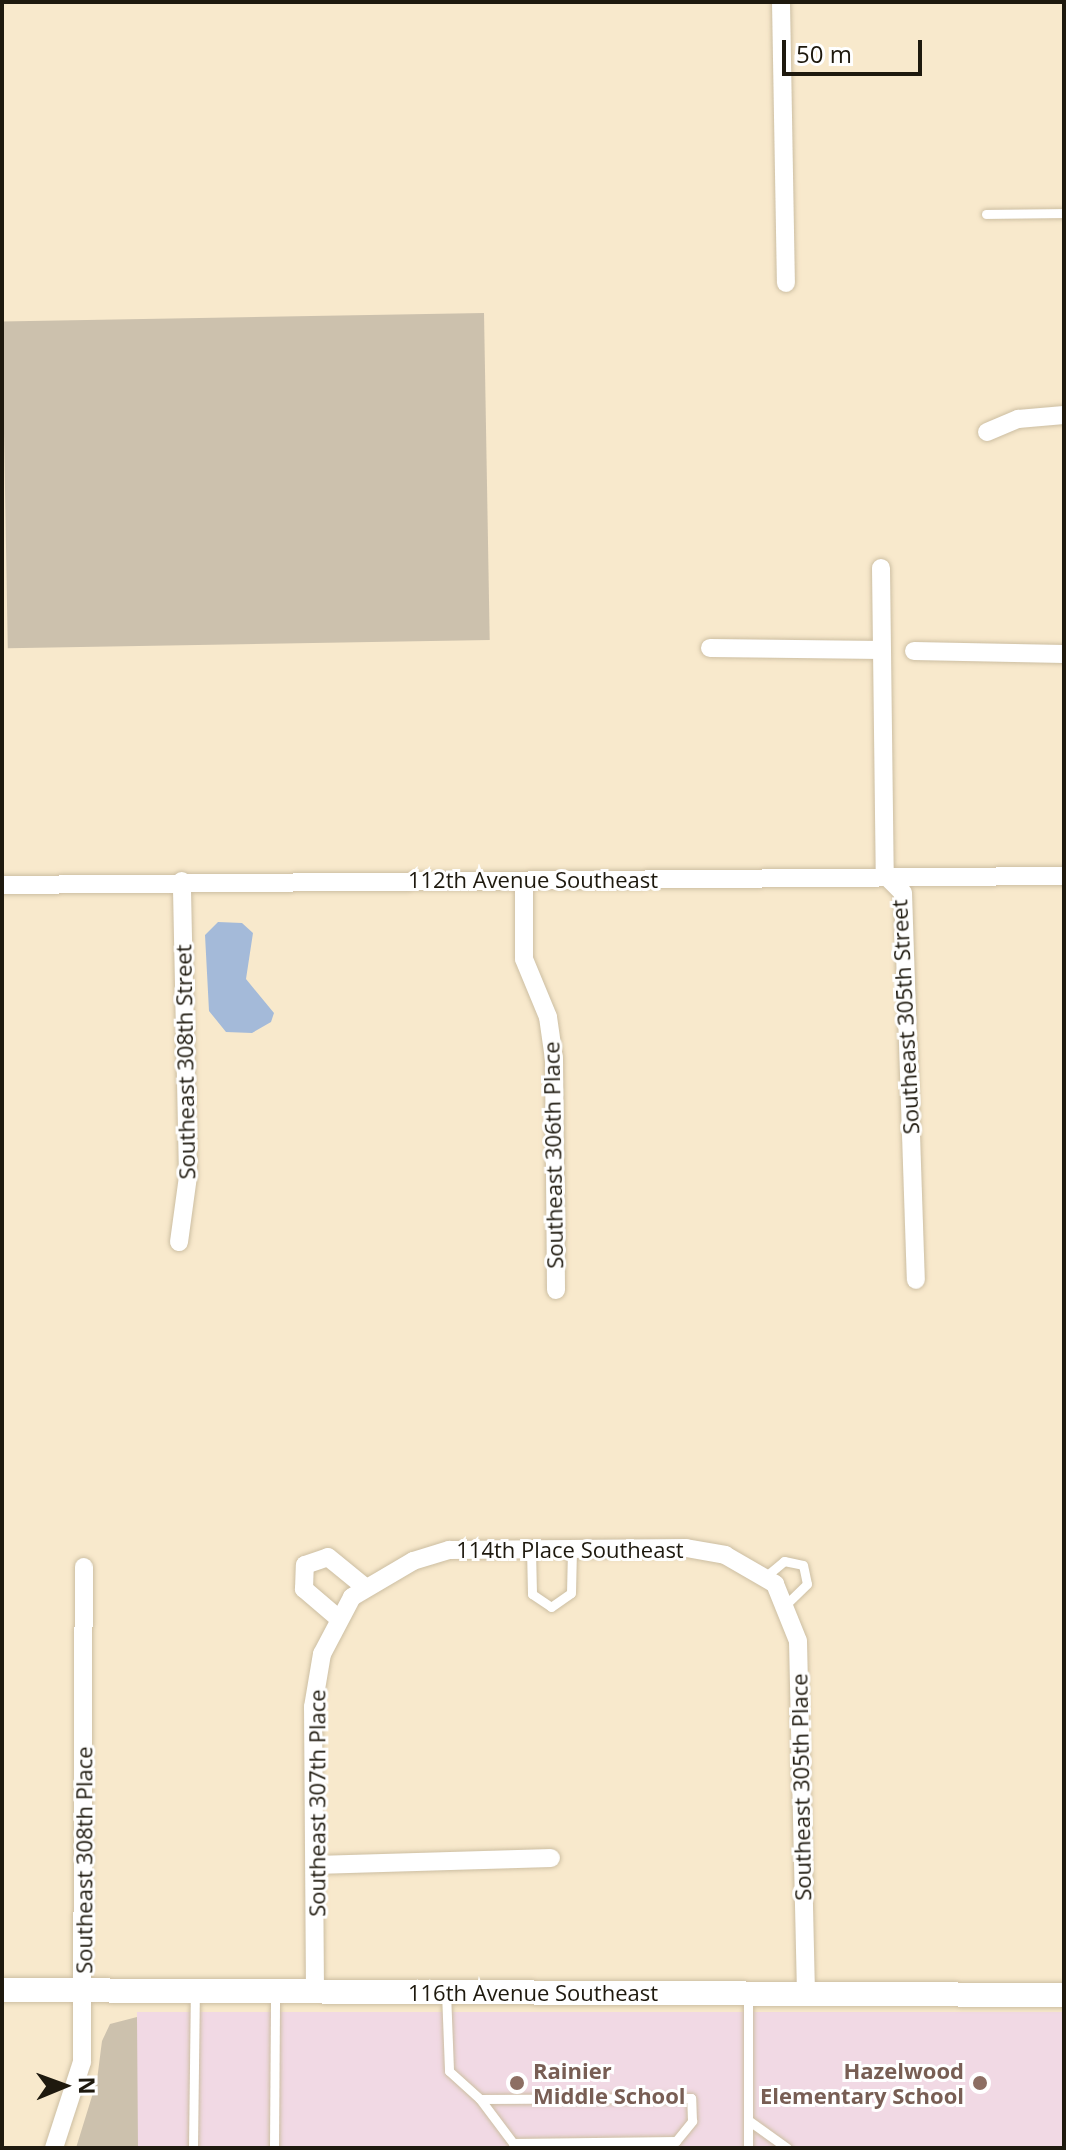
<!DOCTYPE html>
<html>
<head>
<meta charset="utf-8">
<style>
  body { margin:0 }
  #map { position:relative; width:1066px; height:2150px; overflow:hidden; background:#f8e9cc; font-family:"Open Sans",sans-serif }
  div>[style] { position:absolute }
  .education>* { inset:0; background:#f1d9e4; transform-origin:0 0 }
  .green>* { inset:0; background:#ccc1ad; transform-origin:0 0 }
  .water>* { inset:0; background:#a4bad9 }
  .roads { filter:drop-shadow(0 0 2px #ccbea2) drop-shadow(0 0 2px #ccbea2) }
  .lane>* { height:9px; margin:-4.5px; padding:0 4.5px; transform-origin:4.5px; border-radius:4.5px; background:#fff }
  .street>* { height:18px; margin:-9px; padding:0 9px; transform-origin:9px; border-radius:9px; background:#fff }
  .secondary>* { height:24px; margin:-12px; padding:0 12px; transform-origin:12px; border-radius:12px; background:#fff }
  .dots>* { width:22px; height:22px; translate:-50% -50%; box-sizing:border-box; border:4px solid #fff; border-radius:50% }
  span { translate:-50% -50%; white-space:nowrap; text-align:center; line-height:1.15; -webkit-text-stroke:6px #fff; paint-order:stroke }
  .street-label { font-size:22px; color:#1e190e }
  .education-label { font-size:22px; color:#785e54; font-weight:700 }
  .left { translate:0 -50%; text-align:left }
  .right { translate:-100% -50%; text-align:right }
  .frame { position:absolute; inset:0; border:4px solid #1e190e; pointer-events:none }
  .north { position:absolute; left:24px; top:2046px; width:80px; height:80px; -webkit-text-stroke:6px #fff; paint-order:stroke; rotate:89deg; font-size:22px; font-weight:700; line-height:32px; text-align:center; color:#1e190e }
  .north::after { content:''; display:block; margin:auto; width:28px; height:36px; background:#1e190e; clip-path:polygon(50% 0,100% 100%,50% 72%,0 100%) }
  .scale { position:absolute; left:782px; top:40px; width:140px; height:36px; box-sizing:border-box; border:4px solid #1e190e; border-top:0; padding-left:10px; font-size:24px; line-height:28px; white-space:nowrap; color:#1e190e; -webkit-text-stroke:6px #fff; paint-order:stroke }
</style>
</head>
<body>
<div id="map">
  <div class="education">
    <div style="left:137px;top:2012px;width:927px;height:136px"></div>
  </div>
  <div class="green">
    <div style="left:484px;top:313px;width:327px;height:482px;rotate:89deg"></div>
    <div style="clip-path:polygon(137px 2017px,138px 2148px,76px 2148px,97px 2080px,102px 2041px,110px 2024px)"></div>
  </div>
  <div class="water">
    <div style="clip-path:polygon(218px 922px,242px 923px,253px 933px,246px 979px,274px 1013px,271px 1022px,252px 1033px,226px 1032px,209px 1011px,205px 935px)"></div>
  </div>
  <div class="roads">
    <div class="lane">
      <div style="left:986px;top:214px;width:78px;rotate:-0.7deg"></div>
      <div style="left:531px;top:1549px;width:45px;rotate:88.7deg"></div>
      <div style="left:532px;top:1594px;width:23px;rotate:34deg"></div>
      <div style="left:551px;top:1607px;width:24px;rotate:-35deg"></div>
      <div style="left:571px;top:1593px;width:44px;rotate:-88.7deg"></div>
      <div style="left:765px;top:1577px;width:25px;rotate:-40deg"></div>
      <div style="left:784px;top:1561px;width:19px;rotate:12deg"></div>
      <div style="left:803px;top:1565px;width:19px;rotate:78deg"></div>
      <div style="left:807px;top:1584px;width:29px;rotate:136deg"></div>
      <div style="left:446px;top:1992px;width:79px;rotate:87.8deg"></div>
      <div style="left:449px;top:2071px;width:42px;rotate:42.1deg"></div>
      <div style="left:480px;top:2099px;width:55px;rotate:53.1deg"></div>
      <div style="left:513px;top:2143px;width:163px;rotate:-0.7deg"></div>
      <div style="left:676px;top:2141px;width:26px;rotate:-51deg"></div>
      <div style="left:692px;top:2121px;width:23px;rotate:-92deg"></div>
      <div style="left:691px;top:2098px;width:211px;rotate:179.7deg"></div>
      <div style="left:748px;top:2120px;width:48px;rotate:35.7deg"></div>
      <div style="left:193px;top:2148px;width:157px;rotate:-89.3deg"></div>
      <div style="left:274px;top:2148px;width:157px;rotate:-89.6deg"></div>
      <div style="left:748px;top:2148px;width:154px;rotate:-90deg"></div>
    </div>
    <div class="street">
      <div style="left:781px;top:2px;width:281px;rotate:89deg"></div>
      <div style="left:987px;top:432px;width:34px;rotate:-23deg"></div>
      <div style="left:1018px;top:419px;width:46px;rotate:-5deg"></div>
      <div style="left:881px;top:568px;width:307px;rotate:89.3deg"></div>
      <div style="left:885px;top:875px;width:25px;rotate:45deg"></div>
      <div style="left:903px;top:893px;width:387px;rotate:88.1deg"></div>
      <div style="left:710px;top:648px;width:172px;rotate:0.7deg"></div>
      <div style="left:914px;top:651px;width:150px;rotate:1.1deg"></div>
      <div style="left:524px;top:881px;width:78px;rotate:90deg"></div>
      <div style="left:524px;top:959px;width:63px;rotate:67.5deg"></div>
      <div style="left:548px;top:1017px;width:42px;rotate:81.9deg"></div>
      <div style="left:554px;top:1059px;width:231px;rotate:89.5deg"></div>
      <div style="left:2px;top:885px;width:1062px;rotate:-0.49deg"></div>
      <div style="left:179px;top:1242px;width:67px;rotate:-82.2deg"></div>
      <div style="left:188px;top:1176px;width:295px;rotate:-91.2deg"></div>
      <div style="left:338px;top:1618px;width:45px;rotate:-139.5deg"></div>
      <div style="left:304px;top:1589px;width:24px;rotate:-88deg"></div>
      <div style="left:305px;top:1565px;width:24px;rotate:-19deg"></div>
      <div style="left:328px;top:1557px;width:49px;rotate:39.2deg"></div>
      <div style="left:316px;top:1865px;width:235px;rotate:-1.7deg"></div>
      <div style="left:315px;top:1992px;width:285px;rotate:-90.4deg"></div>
      <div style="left:313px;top:1707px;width:54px;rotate:-80.4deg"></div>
      <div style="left:322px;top:1654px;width:64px;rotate:-62.2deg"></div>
      <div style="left:352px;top:1597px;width:71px;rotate:-30.5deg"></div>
      <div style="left:413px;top:1561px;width:38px;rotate:-17deg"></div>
      <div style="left:449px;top:1550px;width:237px;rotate:-0.5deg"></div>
      <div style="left:686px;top:1548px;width:40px;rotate:10deg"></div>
      <div style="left:725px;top:1555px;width:58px;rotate:30.1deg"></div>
      <div style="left:775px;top:1584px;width:61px;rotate:68deg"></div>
      <div style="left:798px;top:1641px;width:353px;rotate:88.7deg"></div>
      <div style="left:54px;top:2148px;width:90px;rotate:-72deg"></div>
      <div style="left:82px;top:2062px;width:495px;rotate:-89.8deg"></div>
    </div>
    <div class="secondary">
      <div style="left:2px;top:1990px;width:1062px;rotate:0.27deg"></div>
    </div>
  </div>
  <div class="dots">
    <div style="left:517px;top:2083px;background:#8d6e63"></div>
    <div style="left:980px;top:2083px;background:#8d6e63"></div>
  </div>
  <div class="street-label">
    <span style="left:533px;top:880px">112th Avenue Southeast</span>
    <span style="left:905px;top:1017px;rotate:-93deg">Southeast 305th Street</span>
    <span style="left:185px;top:1062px;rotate:-91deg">Southeast 308th Street</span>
    <span style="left:553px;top:1155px;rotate:-91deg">Southeast 306th Place</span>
    <span style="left:570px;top:1550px">114th Place Southeast</span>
    <span style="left:801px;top:1787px;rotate:-91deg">Southeast 305th Place</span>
    <span style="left:317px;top:1803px;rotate:-90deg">Southeast 307th Place</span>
    <span style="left:84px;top:1860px;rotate:-90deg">Southeast 308th Place</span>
    <span style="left:533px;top:1993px">116th Avenue Southeast</span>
  </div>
  <div class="education-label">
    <span class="left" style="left:533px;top:2083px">Rainier<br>Middle School</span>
    <span class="right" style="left:964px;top:2083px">Hazelwood<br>Elementary School</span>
  </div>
  <div class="frame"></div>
  <div class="north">N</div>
  <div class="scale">50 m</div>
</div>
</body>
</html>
